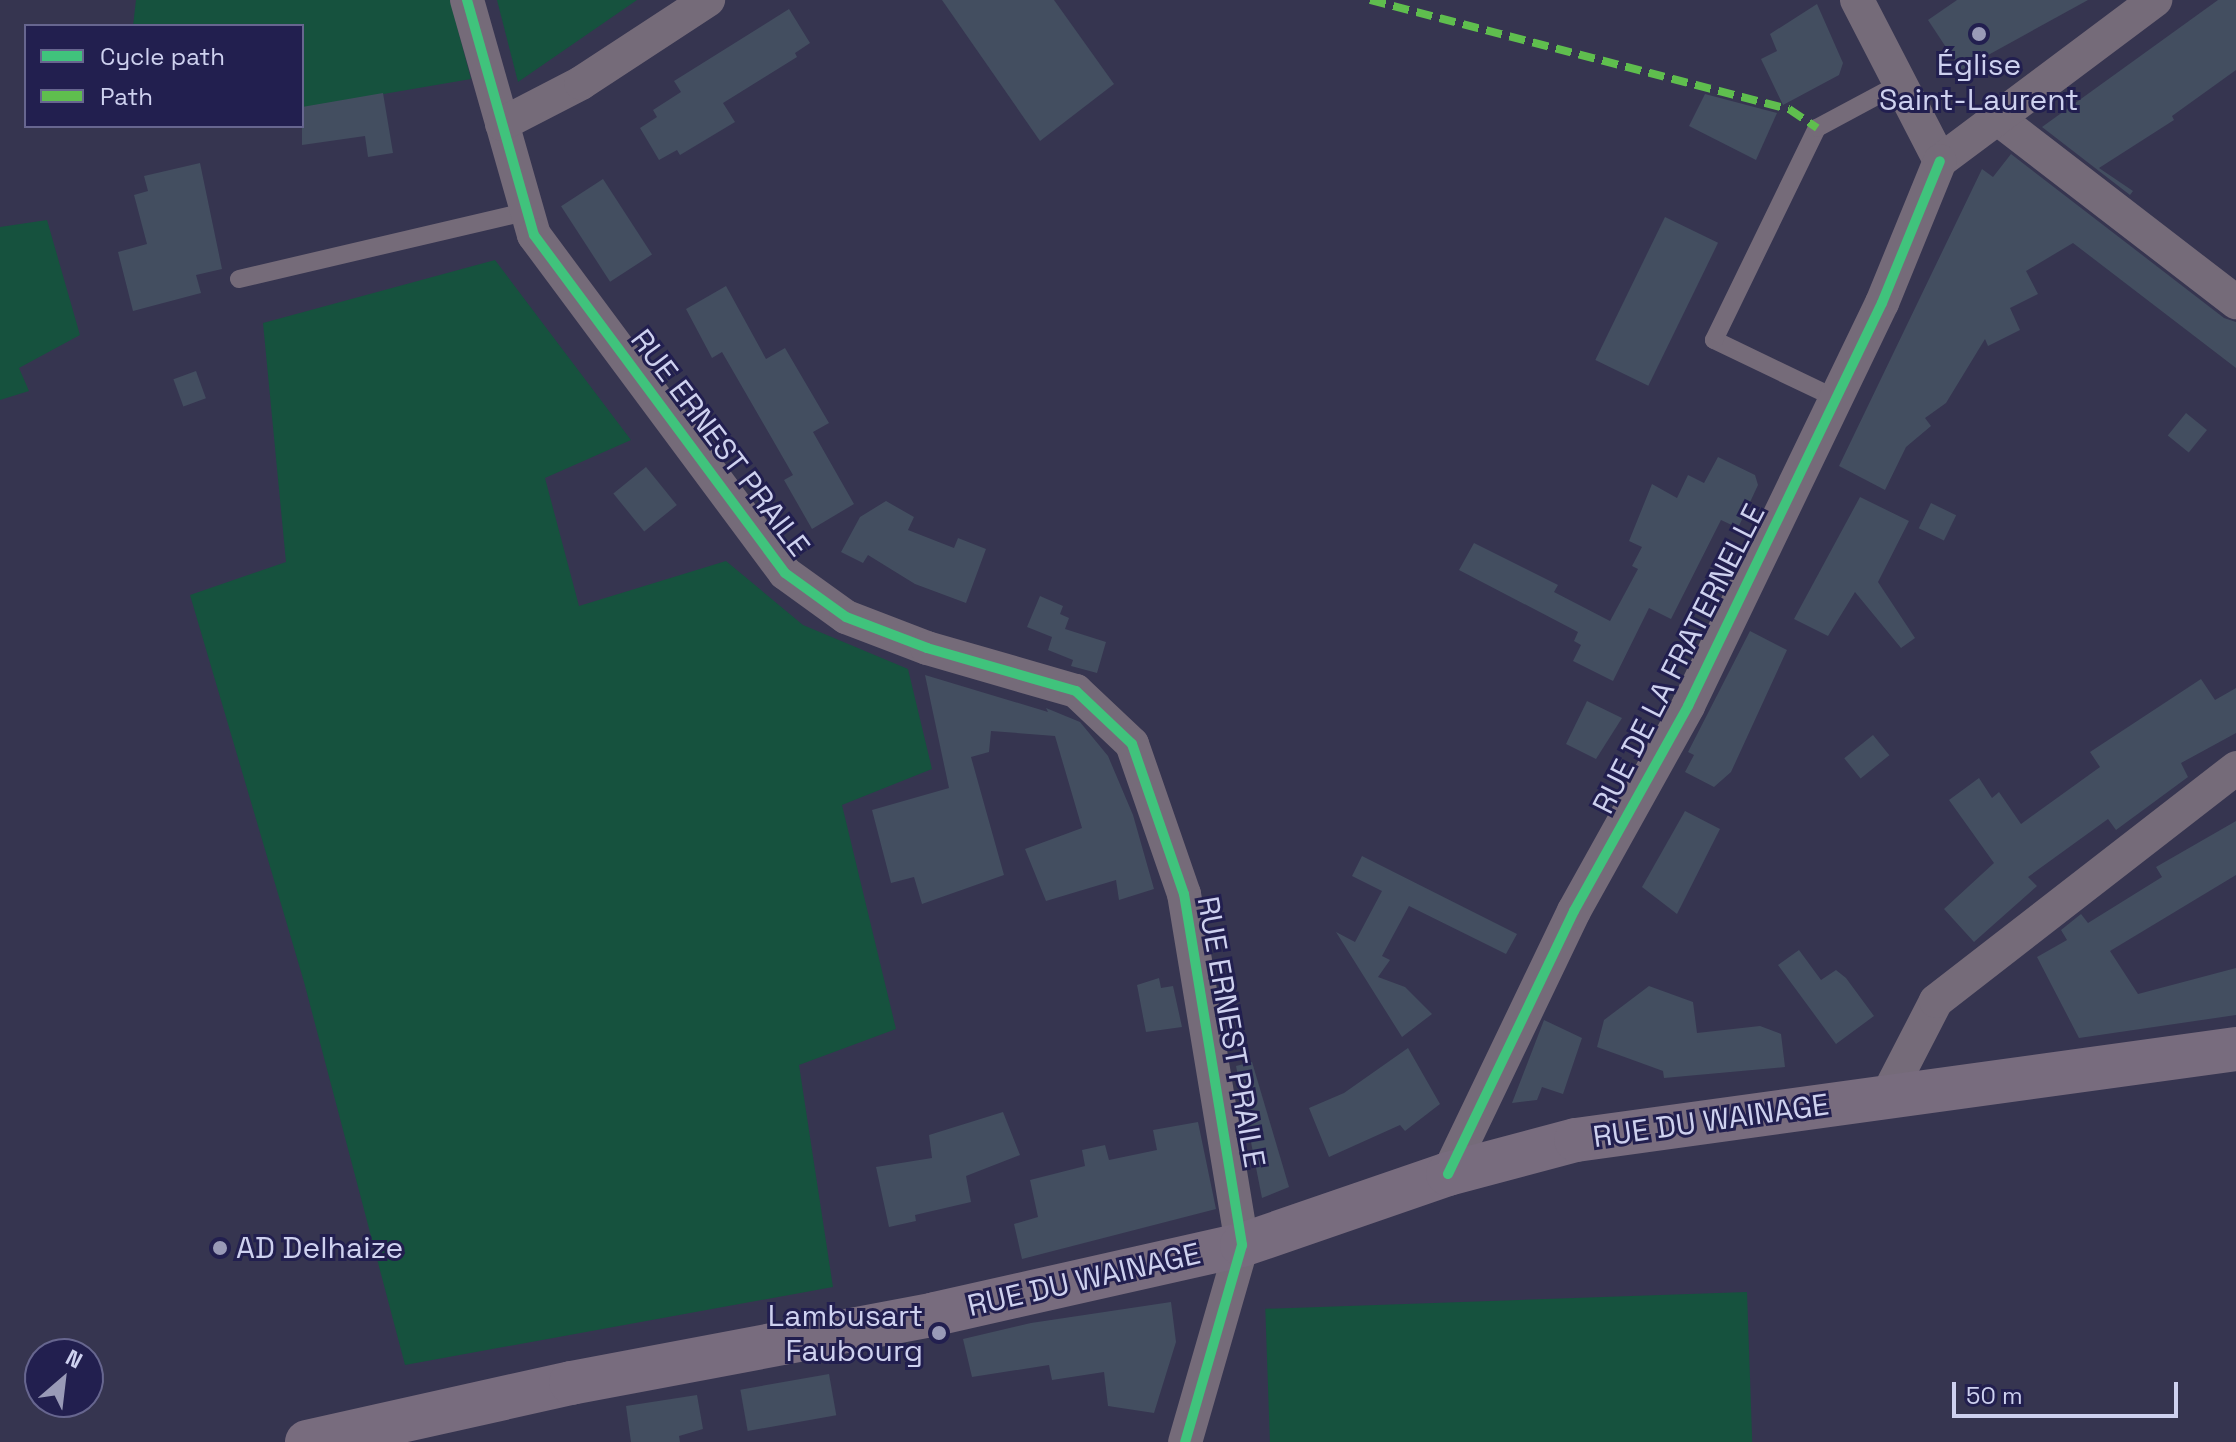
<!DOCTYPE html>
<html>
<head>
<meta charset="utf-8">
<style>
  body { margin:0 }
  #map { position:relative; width:2236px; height:1442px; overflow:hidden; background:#363550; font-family:"Space Grotesk",sans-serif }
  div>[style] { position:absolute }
  .green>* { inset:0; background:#16523e; transform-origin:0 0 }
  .building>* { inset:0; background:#434e60; transform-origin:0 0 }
  .service>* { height:18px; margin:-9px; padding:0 9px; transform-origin:9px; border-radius:9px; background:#756b79 }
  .minor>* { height:34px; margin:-17px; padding:0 17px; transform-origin:17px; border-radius:17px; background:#756b79 }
  .secondary>* { height:44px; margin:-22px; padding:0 22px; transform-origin:22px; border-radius:22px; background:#786c7e }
  .quiet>* { height:8px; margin-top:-4px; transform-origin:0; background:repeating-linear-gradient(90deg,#5fbe4e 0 16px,transparent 0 24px) }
  .cycleway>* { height:10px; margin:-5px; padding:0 5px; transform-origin:5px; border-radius:5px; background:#40c37c }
  .dots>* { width:22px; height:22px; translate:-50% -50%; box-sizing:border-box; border:4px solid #221f4f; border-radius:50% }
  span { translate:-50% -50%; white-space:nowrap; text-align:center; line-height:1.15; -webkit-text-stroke:6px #221f4f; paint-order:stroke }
  .poi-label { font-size:30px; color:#ced1ef }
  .left { translate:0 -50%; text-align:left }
  .right { translate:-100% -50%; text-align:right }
  .street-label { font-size:30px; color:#ced1ef }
  .legend { position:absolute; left:24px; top:24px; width:280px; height:104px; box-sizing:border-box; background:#221f4f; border:2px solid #67668f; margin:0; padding:10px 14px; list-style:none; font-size:24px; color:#ced1ef }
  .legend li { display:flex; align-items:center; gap:16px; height:40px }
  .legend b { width:40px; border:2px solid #67668f }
  .north { position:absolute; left:24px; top:1338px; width:80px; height:80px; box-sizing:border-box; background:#221f4f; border:2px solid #67668f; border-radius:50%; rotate:28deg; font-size:22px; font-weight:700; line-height:32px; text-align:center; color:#ced1ef }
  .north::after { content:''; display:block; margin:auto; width:28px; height:36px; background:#999ab7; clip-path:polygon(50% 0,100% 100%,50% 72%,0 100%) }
  .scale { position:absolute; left:1952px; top:1382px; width:226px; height:36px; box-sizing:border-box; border:4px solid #ced1ef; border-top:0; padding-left:10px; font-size:24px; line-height:28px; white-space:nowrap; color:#ced1ef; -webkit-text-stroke:6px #221f4f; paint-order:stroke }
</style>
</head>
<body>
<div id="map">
  <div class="green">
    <div style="clip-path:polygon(136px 0,450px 0,471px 79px,302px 108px,302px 26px,133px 26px)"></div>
    <div style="clip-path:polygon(497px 0,637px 0,518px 82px)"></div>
    <div style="clip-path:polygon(47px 220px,80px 335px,19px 368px,29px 391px,0 400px,0 227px)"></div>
    <div style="clip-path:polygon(495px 260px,631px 440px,545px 478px,579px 606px,726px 561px,803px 625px,908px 669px,932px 769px,842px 805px,896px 1029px,799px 1065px,833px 1287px,405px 1365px,304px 982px,190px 595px,286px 562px,263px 323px)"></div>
    <div style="left:1747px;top:1292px;width:150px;height:482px;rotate:88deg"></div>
  </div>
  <div class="building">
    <div style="clip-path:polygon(942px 0,1054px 0,1114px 84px,1040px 141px)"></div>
    <div style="clip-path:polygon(1957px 0,2088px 0,1961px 70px,1928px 20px)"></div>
    <div style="clip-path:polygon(2218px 0,2236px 0,2236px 70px,2172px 116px,2174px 120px,2099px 168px,2133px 191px,2130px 195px,2042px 127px)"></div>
    <div style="clip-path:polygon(1817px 4px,1843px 63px,1839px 75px,1783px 105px,1761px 59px,1777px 51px,1770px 34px)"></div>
    <div style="clip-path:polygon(789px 9px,810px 43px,795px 53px,797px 57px,723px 103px,735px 122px,680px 155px,677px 150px,659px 160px,640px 128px,657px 117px,653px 110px,681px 92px,674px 81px)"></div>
    <div style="clip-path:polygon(383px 93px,393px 153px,368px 157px,365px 136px,302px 145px,302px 107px)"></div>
    <div style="clip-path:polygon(1705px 94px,1777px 113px,1756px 160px,1689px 126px)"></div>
    <div style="clip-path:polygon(2011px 154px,2224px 318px,2236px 322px,2236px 368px,2073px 243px,2026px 271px,2038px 294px,2010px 308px,2020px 330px,1988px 346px,1985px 339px,1946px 403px,1925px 418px,1931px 426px,1906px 447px,1885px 490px,1839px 466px,1982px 169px,1993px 177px)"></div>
    <div style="clip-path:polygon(200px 163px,222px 269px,196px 275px,201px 293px,133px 311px,118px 252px,147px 244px,134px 195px,148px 191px,144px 176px)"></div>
    <div style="left:603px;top:179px;width:90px;height:50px;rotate:57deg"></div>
    <div style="left:1665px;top:217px;width:59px;height:159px;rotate:26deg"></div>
    <div style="clip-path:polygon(726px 286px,766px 359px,785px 348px,829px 423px,813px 432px,854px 504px,812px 529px,784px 480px,793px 475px,722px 352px,712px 358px,686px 309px)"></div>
    <div style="left:196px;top:371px;width:29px;height:24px;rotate:70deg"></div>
    <div style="left:2186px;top:413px;width:27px;height:29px;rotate:39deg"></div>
    <div style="clip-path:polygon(1718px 457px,1755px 475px,1758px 485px,1738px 528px,1721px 520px,1671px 619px,1649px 608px,1613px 681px,1573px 661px,1581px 645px,1574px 641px,1578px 632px,1459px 570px,1474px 543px,1558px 585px,1554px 592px,1610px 621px,1638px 569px,1632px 566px,1642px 547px,1629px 541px,1652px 484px,1677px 498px,1688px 475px,1704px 483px)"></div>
    <div style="left:646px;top:467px;width:49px;height:42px;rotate:51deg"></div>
    <div style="clip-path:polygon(1860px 497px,1909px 521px,1878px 582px,1915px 638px,1901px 648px,1855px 592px,1828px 636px,1794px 619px)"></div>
    <div style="clip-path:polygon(886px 501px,914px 517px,908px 530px,954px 548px,958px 538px,986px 549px,966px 603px,915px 584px,868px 555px,863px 563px,841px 552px,860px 517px)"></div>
    <div style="left:1931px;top:503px;width:28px;height:28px;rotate:26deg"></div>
    <div style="clip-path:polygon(1040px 596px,1063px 606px,1060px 614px,1069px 618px,1065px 629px,1106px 642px,1097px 673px,1071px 666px,1073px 660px,1048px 650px,1052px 637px,1027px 627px)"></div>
    <div style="clip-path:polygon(1750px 631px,1787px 650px,1731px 772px,1714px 787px,1685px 772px,1694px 755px,1688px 752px)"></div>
    <div style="clip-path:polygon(925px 675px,1048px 712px,1046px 708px,1080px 722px,1108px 756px,1133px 815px,1154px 889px,1119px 900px,1116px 880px,1046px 901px,1025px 849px,1082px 828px,1055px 736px,991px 731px,989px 752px,971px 757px,1004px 875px,922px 904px,914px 877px,891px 883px,872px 810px,949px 788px)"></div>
    <div style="clip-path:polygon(2201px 679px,2215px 700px,2236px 688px,2236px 733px,2181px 763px,2188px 777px,2116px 830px,2108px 819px,2028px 877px,2037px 886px,1974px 942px,1944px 909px,1994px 863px,1949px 800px,1979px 778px,1992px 798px,1999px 792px,2021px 824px,2100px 767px,2090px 752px)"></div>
    <div style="clip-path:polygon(1587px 701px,1622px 718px,1596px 759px,1566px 744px)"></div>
    <div style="left:1873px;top:735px;width:26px;height:37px;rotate:51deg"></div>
    <div style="clip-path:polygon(1685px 811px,1720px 829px,1677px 914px,1642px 887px)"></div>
    <div style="clip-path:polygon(2236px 821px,2236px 875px,2110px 951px,2138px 994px,2236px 968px,2236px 1015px,2079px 1038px,2037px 957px,2067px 940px,2061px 930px,2081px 914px,2088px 923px,2162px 877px,2156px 867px)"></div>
    <div style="clip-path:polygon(1362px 856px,1517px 934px,1506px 954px,1409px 906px,1382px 956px,1390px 960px,1378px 977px,1405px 987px,1432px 1014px,1402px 1037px,1336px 932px,1355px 942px,1382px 891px,1352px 876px)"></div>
    <div style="clip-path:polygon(1799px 950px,1821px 980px,1836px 970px,1846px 978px,1874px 1016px,1836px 1044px,1778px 965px)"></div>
    <div style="clip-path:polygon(1159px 978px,1161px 988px,1173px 986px,1182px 1027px,1146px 1032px,1137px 985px)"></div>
    <div style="clip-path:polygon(1649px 986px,1693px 1002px,1697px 1033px,1760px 1026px,1781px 1034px,1785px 1067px,1664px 1078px,1663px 1071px,1597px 1047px,1604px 1020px)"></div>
    <div style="clip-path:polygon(1544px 1020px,1582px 1038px,1563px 1094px,1542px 1087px,1537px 1100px,1512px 1103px)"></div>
    <div style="clip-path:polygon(1408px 1048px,1440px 1104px,1405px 1131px,1400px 1125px,1329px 1157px,1309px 1108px,1344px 1093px)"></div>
    <div style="clip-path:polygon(1252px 1062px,1289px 1187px,1262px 1198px,1236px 1066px)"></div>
    <div style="clip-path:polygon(1003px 1112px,1020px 1155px,966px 1176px,971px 1202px,915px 1215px,916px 1221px,889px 1227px,876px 1167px,932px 1158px,929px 1135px)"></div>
    <div style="clip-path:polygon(1198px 1122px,1216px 1209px,1022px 1259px,1014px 1224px,1038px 1217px,1030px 1180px,1085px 1166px,1082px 1150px,1105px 1145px,1109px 1160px,1157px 1150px,1153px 1130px)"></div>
    <div style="clip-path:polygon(1171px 1302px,1176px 1342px,1154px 1413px,1108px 1406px,1104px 1372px,1052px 1380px,1049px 1365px,972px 1377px,963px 1339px,1031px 1323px)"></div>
    <div style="left:829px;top:1374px;width:42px;height:90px;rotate:80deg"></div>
    <div style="clip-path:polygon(697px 1395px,703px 1429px,679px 1436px,680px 1442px,631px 1442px,626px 1406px)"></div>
  </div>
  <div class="service">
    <div style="left:239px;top:279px;width:297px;rotate:-13.2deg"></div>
    <div style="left:1833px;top:397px;width:132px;rotate:-154.4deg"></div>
    <div style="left:1714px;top:340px;width:236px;rotate:-64.1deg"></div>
    <div style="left:1817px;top:128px;width:95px;rotate:-28.2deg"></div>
  </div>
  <div class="minor">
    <div style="left:467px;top:0;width:244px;rotate:74.1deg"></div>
    <div style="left:534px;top:235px;width:421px;rotate:53.4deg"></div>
    <div style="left:785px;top:573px;width:75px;rotate:35.8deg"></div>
    <div style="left:846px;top:617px;width:87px;rotate:20.9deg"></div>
    <div style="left:927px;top:648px;width:155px;rotate:16.1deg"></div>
    <div style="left:1076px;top:691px;width:77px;rotate:43.4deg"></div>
    <div style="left:1132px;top:744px;width:159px;rotate:70.9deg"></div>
    <div style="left:1184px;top:894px;width:356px;rotate:80.6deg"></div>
    <div style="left:1242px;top:1245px;width:205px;rotate:106.1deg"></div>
    <div style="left:1857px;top:0;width:181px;rotate:62.7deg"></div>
    <div style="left:1997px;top:118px;width:302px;rotate:37.6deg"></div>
    <div style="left:502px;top:124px;width:89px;rotate:-27.4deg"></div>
    <div style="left:581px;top:83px;width:152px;rotate:-33.2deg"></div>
    <div style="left:1940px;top:161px;width:269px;rotate:-36.8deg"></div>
    <div style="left:1886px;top:1098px;width:109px;rotate:-62.7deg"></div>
    <div style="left:1936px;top:1001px;width:380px;rotate:-37.8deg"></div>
    <div style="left:1448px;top:1174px;width:292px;rotate:-64.4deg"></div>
    <div style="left:1574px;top:911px;width:235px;rotate:-60.9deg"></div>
    <div style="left:1688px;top:706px;width:447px;rotate:-64.3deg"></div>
    <div style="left:1882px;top:303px;width:153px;rotate:-67.8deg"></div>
  </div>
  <div class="secondary">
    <div style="left:307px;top:1442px;width:271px;rotate:-12.6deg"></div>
    <div style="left:571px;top:1383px;width:370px;rotate:-10.7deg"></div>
    <div style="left:935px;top:1314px;width:315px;rotate:-12.7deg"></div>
    <div style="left:1242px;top:1245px;width:218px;rotate:-19deg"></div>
    <div style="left:1448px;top:1174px;width:132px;rotate:-14.9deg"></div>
    <div style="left:1576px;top:1140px;width:666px;rotate:-7.85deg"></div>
  </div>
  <div class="quiet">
    <div style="left:1370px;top:0;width:433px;rotate:14.6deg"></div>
    <div style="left:1789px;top:109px;width:34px;rotate:34deg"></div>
  </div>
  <div class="cycleway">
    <div style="left:467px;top:0;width:244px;rotate:74.1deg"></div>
    <div style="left:534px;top:235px;width:421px;rotate:53.4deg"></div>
    <div style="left:785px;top:573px;width:75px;rotate:35.8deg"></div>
    <div style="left:846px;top:617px;width:87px;rotate:20.9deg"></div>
    <div style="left:927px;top:648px;width:155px;rotate:16.1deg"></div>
    <div style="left:1076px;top:691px;width:77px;rotate:43.4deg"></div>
    <div style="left:1132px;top:744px;width:159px;rotate:70.9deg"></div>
    <div style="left:1184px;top:894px;width:356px;rotate:80.6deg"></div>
    <div style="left:1242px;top:1245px;width:205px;rotate:106.1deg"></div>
    <div style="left:1448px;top:1174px;width:292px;rotate:-64.4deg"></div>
    <div style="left:1574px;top:911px;width:235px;rotate:-60.9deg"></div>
    <div style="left:1688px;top:706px;width:447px;rotate:-64.3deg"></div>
    <div style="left:1882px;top:303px;width:153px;rotate:-67.8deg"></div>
  </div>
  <div class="dots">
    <div style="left:1979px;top:34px;background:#999ab7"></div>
    <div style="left:220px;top:1248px;background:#999ab7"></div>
    <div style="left:939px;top:1333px;background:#999ab7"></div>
  </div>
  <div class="poi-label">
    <span style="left:1979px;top:82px">Église<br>Saint-Laurent</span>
    <span class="left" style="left:236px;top:1248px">AD Delhaize</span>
    <span class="right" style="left:923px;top:1333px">Lambusart<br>Faubourg</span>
  </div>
  <div class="street-label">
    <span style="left:720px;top:443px;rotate:53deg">RUE ERNEST PRAILE</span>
    <span style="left:1679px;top:659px;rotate:-63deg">RUE DE LA FRATERNELLE</span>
    <span style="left:1231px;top:1032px;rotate:80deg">RUE ERNEST PRAILE</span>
    <span style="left:1711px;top:1121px;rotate:-8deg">RUE DU WAINAGE</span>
    <span style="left:1084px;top:1280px;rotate:-13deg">RUE DU WAINAGE</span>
  </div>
  <ul class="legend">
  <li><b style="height:10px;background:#40c37c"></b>Cycle path</li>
  <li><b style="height:10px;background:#5fbe4e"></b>Path</li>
  </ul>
  <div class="north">N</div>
  <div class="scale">50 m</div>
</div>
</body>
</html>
